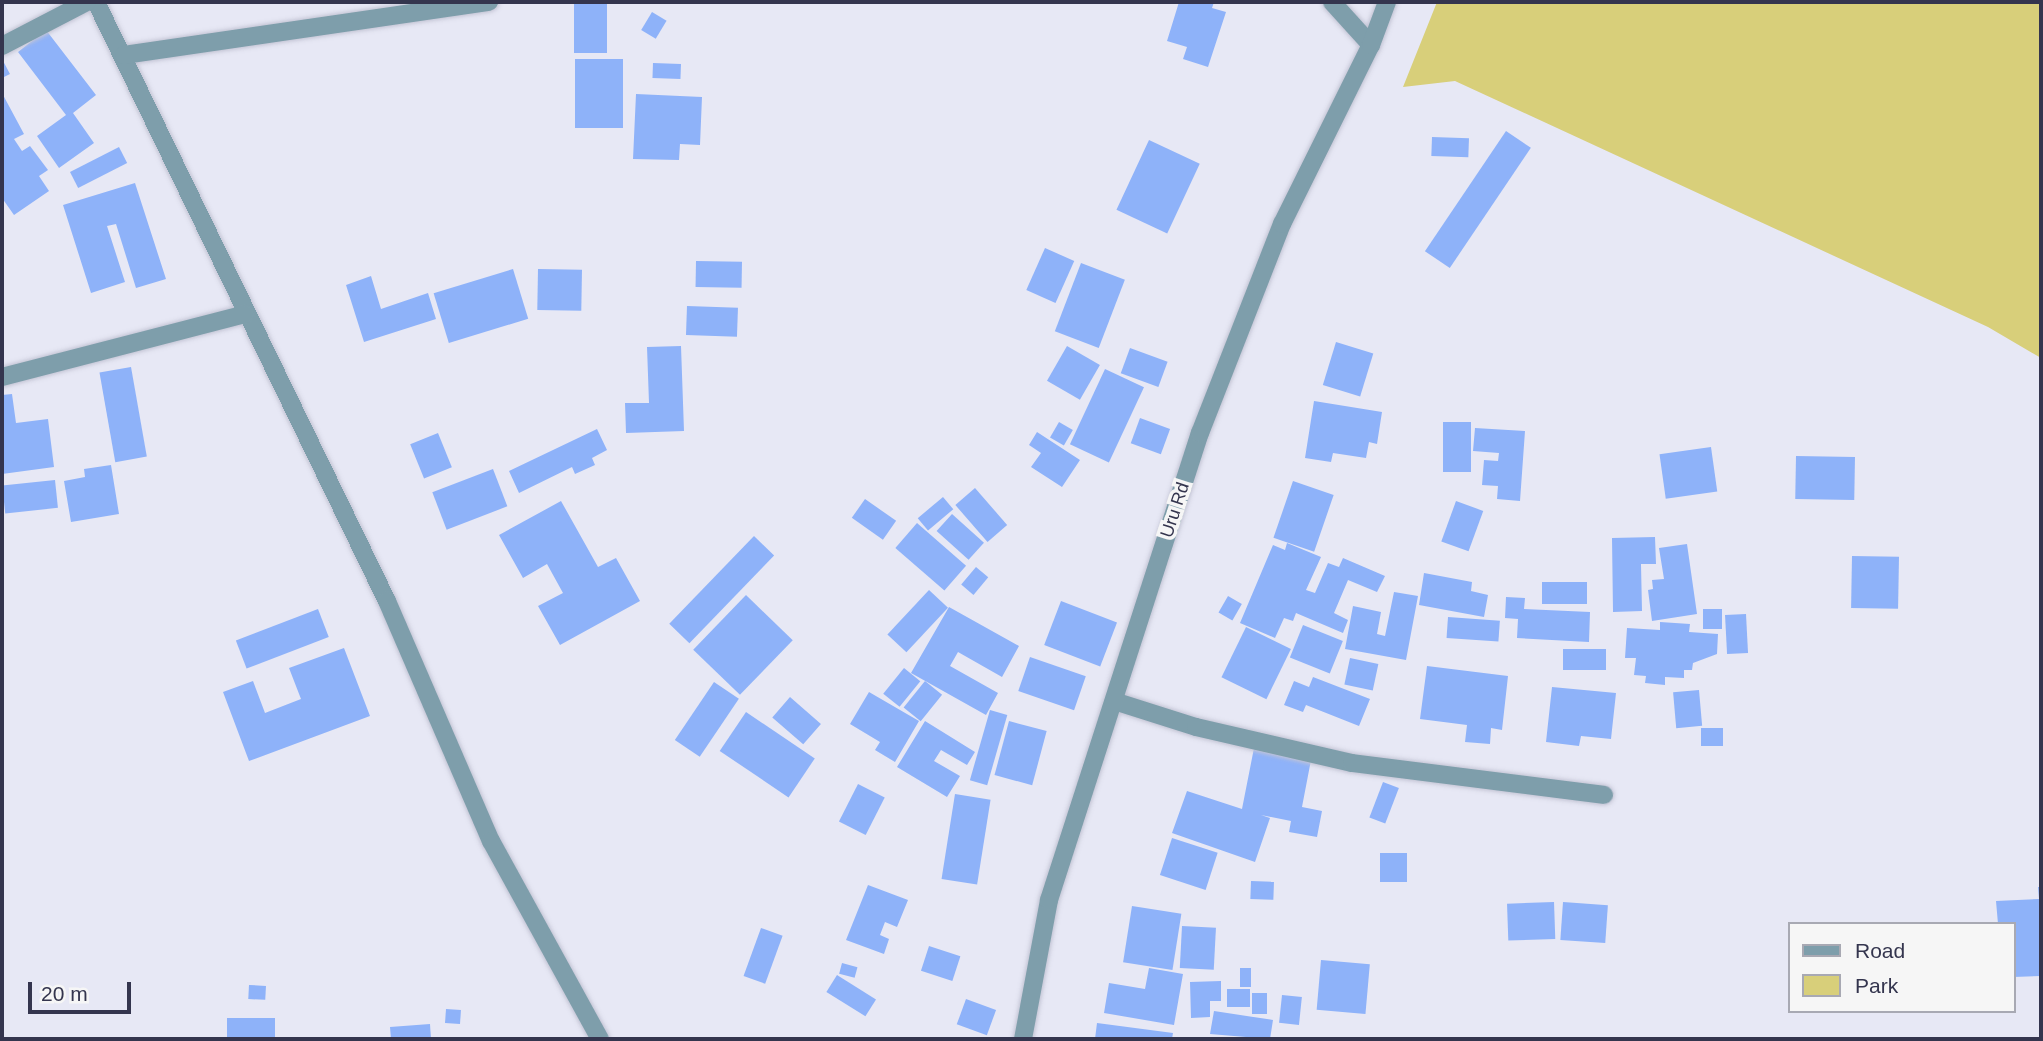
<!DOCTYPE html>
<html>
<head>
<meta charset="utf-8">
<style>
  body { margin:0 }
  #map { position:relative; width:2043px; height:1041px; overflow:hidden; background:#e7e8f5; font-family:Helvetica,sans-serif }
  div>[style] { position:absolute }
  .green>* { inset:0; background:#d8cf7a }
  .building>* { inset:0; background:#8eb2f9; transform-origin:0 0 }
  .roads { filter:drop-shadow(0 0 2px #c3c4d4) drop-shadow(0 0 2px #c3c4d4) }
  .minor>* { height:18px; margin:-9px; padding:0 9px; transform-origin:9px; border-radius:9px; background:#7e9eab }
  span { translate:-50% -50%; white-space:nowrap; text-align:center; line-height:1.15; -webkit-text-stroke:7px #f6f6f6; paint-order:stroke }
  .street-label { font-size:18px; color:#34354e }
  .frame { position:absolute; inset:0; border:4px solid #34354e; pointer-events:none }
  .legend { position:absolute; left:1788px; top:922px; width:228px; height:91px; box-sizing:border-box; background:#f6f6f6; border:2px solid #a8a9b3; margin:0; padding:9px 12px; list-style:none; font-size:21px; color:#34354e }
  .legend li { display:flex; align-items:center; gap:14px; height:35px }
  .legend b { width:35px; border:2px solid #a8a9b3 }
  .scale { position:absolute; left:28px; top:982px; width:103px; height:32px; box-sizing:border-box; border:4px solid #34354e; border-top:0; padding-left:9px; font-size:21px; line-height:24px; white-space:nowrap; color:#34354e; -webkit-text-stroke:5px #f6f6f6; paint-order:stroke }
</style>
</head>
<body>
<div id="map">
  <div class="green">
    <div style="clip-path:polygon(1437px 2px,2041px 2px,2041px 358px,1988px 327px,1455px 81px,1403px 87px)"></div>
  </div>
  <div class="building">
    <div style="left:574px;top:2px;width:33px;height:51px"></div>
    <div style="clip-path:polygon(1179px 2px,1214px 2px,1212px 8px,1226px 12px,1208px 67px,1183px 59px,1187px 47px,1167px 41px)"></div>
    <div style="left:652px;top:12px;width:17px;height:21px;rotate:31deg"></div>
    <div style="clip-path:polygon(46px 30px,96px 95px,73px 113px,94px 143px,59px 168px,37px 136px,66px 115px,18px 52px)"></div>
    <div style="clip-path:polygon(2px 59px,10px 74px,2px 78px)"></div>
    <div style="left:575px;top:59px;width:48px;height:69px"></div>
    <div style="left:653px;top:63px;width:28px;height:15px;rotate:2deg"></div>
    <div style="clip-path:polygon(2px 93px,24px 134px,14px 139px,22px 151px,30px 146px,48px 170px,39px 176px,49px 191px,14px 215px,2px 198px)"></div>
    <div style="clip-path:polygon(636px 94px,702px 97px,700px 145px,680px 144px,679px 160px,633px 159px)"></div>
    <div style="left:1506px;top:131px;width:30px;height:145px;rotate:34deg"></div>
    <div style="left:1432px;top:137px;width:37px;height:19px;rotate:2deg"></div>
    <div style="left:1149px;top:140px;width:56px;height:77px;rotate:25deg"></div>
    <div style="left:119px;top:147px;width:18px;height:55px;rotate:63deg"></div>
    <div style="clip-path:polygon(135px 183px,166px 279px,136px 288px,116px 224px,107px 226px,125px 282px,91px 293px,63px 205px)"></div>
    <div style="left:1045px;top:248px;width:32px;height:46px;rotate:24deg"></div>
    <div style="left:696px;top:261px;width:46px;height:26px;rotate:1deg"></div>
    <div style="left:1081px;top:263px;width:47px;height:73px;rotate:21deg"></div>
    <div style="left:513px;top:269px;width:52px;height:83px;rotate:73deg"></div>
    <div style="left:538px;top:269px;width:44px;height:41px;rotate:1deg"></div>
    <div style="clip-path:polygon(371px 276px,381px 309px,428px 293px,436px 319px,364px 342px,346px 285px)"></div>
    <div style="left:687px;top:306px;width:51px;height:29px;rotate:2deg"></div>
    <div style="left:1336px;top:342px;width:39px;height:45px;rotate:17deg"></div>
    <div style="clip-path:polygon(681px 346px,684px 431px,626px 433px,625px 403px,649px 403px,647px 347px)"></div>
    <div style="left:1067px;top:346px;width:38px;height:40px;rotate:30deg"></div>
    <div style="left:1130px;top:348px;width:40px;height:27px;rotate:20deg"></div>
    <div style="left:131px;top:367px;width:91px;height:32px;rotate:80deg"></div>
    <div style="left:1105px;top:369px;width:43px;height:83px;rotate:25deg"></div>
    <div style="clip-path:polygon(12px 394px,16px 423px,48px 419px,54px 467px,2px 474px,2px 395px)"></div>
    <div style="clip-path:polygon(1314px 401px,1382px 412px,1377px 444px,1369px 442px,1366px 458px,1333px 453px,1331px 462px,1305px 458px)"></div>
    <div style="left:1140px;top:418px;width:32px;height:27px;rotate:20deg"></div>
    <div style="left:1059px;top:422px;width:16px;height:18px;rotate:30deg"></div>
    <div style="left:1443px;top:422px;width:28px;height:50px"></div>
    <div style="clip-path:polygon(1475px 428px,1525px 431px,1520px 501px,1497px 499px,1498px 486px,1482px 485px,1484px 460px,1498px 461px,1499px 453px,1473px 451px)"></div>
    <div style="clip-path:polygon(597px 429px,607px 450px,592px 458px,595px 465px,575px 474px,572px 467px,519px 493px,509px 471px)"></div>
    <div style="clip-path:polygon(1037px 432px,1080px 460px,1062px 487px,1031px 467px,1041px 453px,1029px 445px)"></div>
    <div style="left:438px;top:433px;width:37px;height:30px;rotate:68deg"></div>
    <div style="left:1711px;top:447px;width:45px;height:52px;rotate:82deg"></div>
    <div style="left:1796px;top:456px;width:59px;height:43px;rotate:1deg"></div>
    <div style="clip-path:polygon(111px 465px,119px 514px,71px 522px,64px 481px,85px 477px,84px 469px)"></div>
    <div style="left:493px;top:469px;width:40px;height:65px;rotate:69deg"></div>
    <div style="left:55px;top:480px;width:28px;height:53px;rotate:84deg"></div>
    <div style="left:1293px;top:481px;width:43px;height:60px;rotate:19deg"></div>
    <div style="left:975px;top:488px;width:49px;height:26px;rotate:49deg"></div>
    <div style="left:943px;top:497px;width:16px;height:33px;rotate:50deg"></div>
    <div style="left:865px;top:499px;width:38px;height:23px;rotate:35deg"></div>
    <div style="clip-path:polygon(561px 501px,598px 567px,616px 558px,640px 601px,560px 645px,538px 606px,563px 593px,547px 564px,523px 578px,499px 535px)"></div>
    <div style="left:1456px;top:501px;width:29px;height:43px;rotate:20deg"></div>
    <div style="left:952px;top:514px;width:43px;height:23px;rotate:42deg"></div>
    <div style="left:917px;top:523px;width:65px;height:33px;rotate:41deg"></div>
    <div style="left:754px;top:536px;width:28px;height:122px;rotate:44deg"></div>
    <div style="clip-path:polygon(1655px 537px,1656px 564px,1641px 564px,1642px 611px,1613px 612px,1612px 538px)"></div>
    <div style="clip-path:polygon(1287px 543px,1321px 557px,1306px 590px,1315px 593px,1328px 563px,1339px 567px,1343px 558px,1385px 576px,1377px 592px,1348px 580px,1334px 613px,1348px 620px,1343px 633px,1296px 613px,1293px 621px,1284px 618px,1275px 638px,1240px 623px,1273px 545px,1285px 550px)"></div>
    <div style="clip-path:polygon(1687px 544px,1697px 614px,1652px 621px,1648px 590px,1653px 589px,1652px 580px,1664px 579px,1659px 548px)"></div>
    <div style="left:1852px;top:556px;width:47px;height:52px;rotate:1deg"></div>
    <div style="left:976px;top:567px;width:16px;height:23px;rotate:40deg"></div>
    <div style="clip-path:polygon(1424px 573px,1472px 582px,1471px 591px,1488px 595px,1484px 617px,1419px 605px)"></div>
    <div style="left:1542px;top:582px;width:45px;height:22px"></div>
    <div style="left:929px;top:590px;width:26px;height:61px;rotate:43deg"></div>
    <div style="clip-path:polygon(1394px 592px,1418px 596px,1406px 660px,1345px 649px,1353px 606px,1381px 612px,1377px 634px,1385px 636px)"></div>
    <div style="left:746px;top:595px;width:65px;height:76px;rotate:44deg"></div>
    <div style="left:1228px;top:596px;width:16px;height:19px;rotate:30deg"></div>
    <div style="clip-path:polygon(1506px 597px,1525px 598px,1524px 609px,1590px 612px,1589px 642px,1517px 638px,1518px 619px,1505px 618px)"></div>
    <div style="left:1061px;top:601px;width:60px;height:47px;rotate:21deg"></div>
    <div style="clip-path:polygon(949px 607px,1019px 646px,1002px 677px,958px 652px,950px 666px,998px 693px,986px 715px,911px 673px)"></div>
    <div style="left:318px;top:609px;width:30px;height:88px;rotate:69deg"></div>
    <div style="left:1703px;top:609px;width:19px;height:20px"></div>
    <div style="left:1746px;top:614px;width:39px;height:21px;rotate:87deg"></div>
    <div style="left:1448px;top:617px;width:52px;height:21px;rotate:4deg"></div>
    <div style="clip-path:polygon(1660px 622px,1690px 624px,1689px 632px,1718px 634px,1717px 654px,1693px 663px,1692px 670px,1684px 670px,1684px 678px,1665px 677px,1665px 685px,1645px 683px,1646px 676px,1634px 675px,1636px 658px,1625px 658px,1627px 628px,1660px 630px)"></div>
    <div style="left:1303px;top:625px;width:43px;height:35px;rotate:22deg"></div>
    <div style="left:1246px;top:627px;width:50px;height:56px;rotate:26deg"></div>
    <div style="clip-path:polygon(344px 648px,370px 716px,249px 761px,223px 692px,253px 681px,265px 713px,301px 699px,289px 668px)"></div>
    <div style="left:1606px;top:649px;width:21px;height:43px;rotate:90deg"></div>
    <div style="left:1030px;top:657px;width:59px;height:36px;rotate:19deg"></div>
    <div style="left:1350px;top:658px;width:29px;height:27px;rotate:12deg"></div>
    <div style="clip-path:polygon(1427px 666px,1508px 676px,1502px 730px,1491px 728px,1490px 744px,1465px 742px,1467px 725px,1420px 719px)"></div>
    <div style="left:904px;top:668px;width:21px;height:33px;rotate:39deg"></div>
    <div style="clip-path:polygon(1313px 677px,1370px 699px,1359px 726px,1306px 705px,1303px 712px,1284px 705px,1294px 681px,1309px 687px)"></div>
    <div style="left:925px;top:681px;width:22px;height:34px;rotate:39deg"></div>
    <div style="left:714px;top:682px;width:30px;height:70px;rotate:34deg"></div>
    <div style="clip-path:polygon(1552px 687px,1616px 693px,1611px 739px,1581px 736px,1579px 746px,1546px 742px)"></div>
    <div style="left:1699px;top:690px;width:36px;height:26px;rotate:85deg"></div>
    <div style="clip-path:polygon(869px 692px,919px 721px,895px 762px,875px 750px,880px 742px,850px 724px)"></div>
    <div style="left:790px;top:697px;width:41px;height:27px;rotate:41deg"></div>
    <div style="left:990px;top:710px;width:18px;height:73px;rotate:16deg"></div>
    <div style="left:746px;top:712px;width:83px;height:47px;rotate:34deg"></div>
    <div style="clip-path:polygon(925px 721px,975px 752px,967px 765px,941px 750px,934px 761px,960px 776px,947px 797px,897px 767px)"></div>
    <div style="left:1009px;top:721px;width:39px;height:56px;rotate:15deg"></div>
    <div style="left:1701px;top:728px;width:22px;height:18px"></div>
    <div style="clip-path:polygon(1254px 748px,1311px 760px,1302px 807px,1322px 811px,1317px 837px,1289px 832px,1291px 821px,1261px 815px,1270px 818px,1255px 862px,1172px 833px,1187px 791px,1242px 809px)"></div>
    <div style="left:1383px;top:782px;width:17px;height:38px;rotate:21deg"></div>
    <div style="left:858px;top:784px;width:30px;height:42px;rotate:27deg"></div>
    <div style="left:955px;top:794px;width:36px;height:86px;rotate:9deg"></div>
    <div style="left:1172px;top:838px;width:48px;height:39px;rotate:18deg"></div>
    <div style="left:1380px;top:853px;width:27px;height:29px"></div>
    <div style="left:1251px;top:881px;width:23px;height:18px;rotate:2deg"></div>
    <div style="clip-path:polygon(868px 885px,908px 900px,897px 927px,885px 922px,880px 935px,889px 939px,884px 954px,846px 940px)"></div>
    <div style="clip-path:polygon(2038px 887px,2041px 887px,2041px 976px,2013px 977px,2013px 924px,1998px 924px,1996px 901px,2039px 899px)"></div>
    <div style="left:1554px;top:902px;width:37px;height:47px;rotate:88deg"></div>
    <div style="left:1563px;top:902px;width:45px;height:38px;rotate:4deg"></div>
    <div style="left:1132px;top:906px;width:50px;height:57px;rotate:9deg"></div>
    <div style="left:1182px;top:926px;width:34px;height:42px;rotate:3deg"></div>
    <div style="left:761px;top:928px;width:23px;height:51px;rotate:20deg"></div>
    <div style="left:929px;top:946px;width:33px;height:26px;rotate:18deg"></div>
    <div style="left:1321px;top:960px;width:49px;height:50px;rotate:5deg"></div>
    <div style="left:842px;top:963px;width:16px;height:11px;rotate:15deg"></div>
    <div style="clip-path:polygon(1149px 968px,1183px 974px,1174px 1025px,1104px 1013px,1109px 983px,1145px 989px)"></div>
    <div style="left:1240px;top:968px;width:11px;height:19px"></div>
    <div style="left:837px;top:975px;width:46px;height:20px;rotate:32deg"></div>
    <div style="clip-path:polygon(1221px 981px,1221px 1001px,1210px 1001px,1210px 1017px,1191px 1018px,1190px 982px)"></div>
    <div style="left:249px;top:985px;width:17px;height:14px;rotate:3deg"></div>
    <div style="left:1227px;top:989px;width:23px;height:18px"></div>
    <div style="left:1252px;top:993px;width:15px;height:21px"></div>
    <div style="left:1282px;top:995px;width:20px;height:28px;rotate:6deg"></div>
    <div style="left:966px;top:999px;width:32px;height:27px;rotate:20deg"></div>
    <div style="left:446px;top:1009px;width:15px;height:14px;rotate:4deg"></div>
    <div style="clip-path:polygon(1214px 1011px,1273px 1020px,1270px 1039px,1210px 1034px)"></div>
    <div style="left:227px;top:1018px;width:48px;height:21px"></div>
    <div style="clip-path:polygon(1097px 1023px,1173px 1033px,1172px 1039px,1095px 1039px)"></div>
    <div style="clip-path:polygon(430px 1024px,431px 1039px,391px 1039px,390px 1027px)"></div>
  </div>
  <div class="roads">
    <div class="minor">
      <div style="left:96px;top:2px;width:666px;rotate:64.09deg"></div>
      <div style="left:387px;top:601px;width:262px;rotate:66.6deg"></div>
      <div style="left:491px;top:841px;width:226px;rotate:61.2deg"></div>
      <div style="left:1332px;top:2px;width:58px;rotate:47.8deg"></div>
      <div style="left:2px;top:46px;width:96px;rotate:-27.4deg"></div>
      <div style="left:124px;top:55px;width:369px;rotate:-8.3deg"></div>
      <div style="left:2px;top:377px;width:251px;rotate:-14.5deg"></div>
      <div style="left:1114px;top:701px;width:86px;rotate:17.6deg"></div>
      <div style="left:1196px;top:727px;width:160px;rotate:13deg"></div>
      <div style="left:1352px;top:763px;width:254px;rotate:7.2deg"></div>
      <div style="left:1023px;top:1039px;width:141px;rotate:-79.4deg"></div>
      <div style="left:1049px;top:900px;width:491px;rotate:-72.1deg"></div>
      <div style="left:1200px;top:433px;width:225px;rotate:-68.6deg"></div>
      <div style="left:1282px;top:224px;width:200px;rotate:-63.6deg"></div>
      <div style="left:1371px;top:45px;width:46px;rotate:-69.6deg"></div>
    </div>
  </div>
  <div class="street-label">
    <span style="left:1175px;top:510px;rotate:-72deg">Uru Rd</span>
  </div>
  <div class="frame"></div>
  <ul class="legend">
  <li><b style="height:9px;background:#7e9eab"></b>Road</li>
  <li><b style="height:19px;background:#d8cf7a"></b>Park</li>
  </ul>
  <div class="scale">20 m</div>
</div>
</body>
</html>
